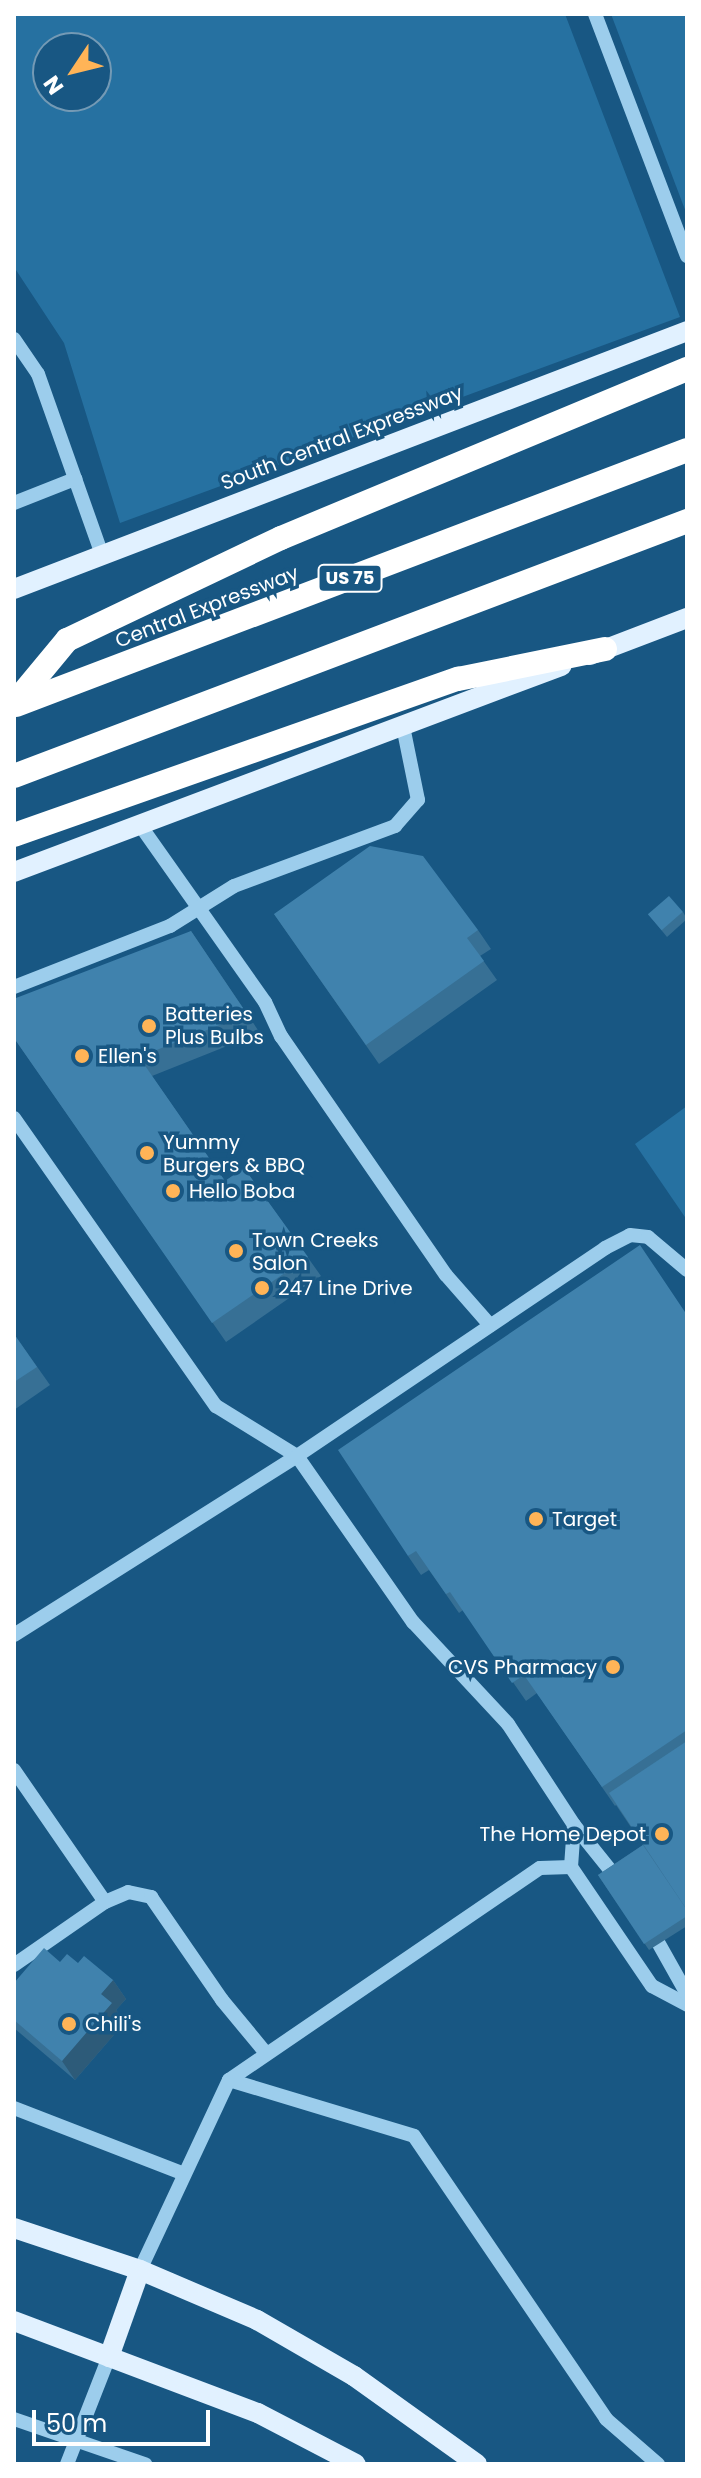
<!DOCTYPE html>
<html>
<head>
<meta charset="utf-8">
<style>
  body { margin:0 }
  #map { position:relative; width:701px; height:2478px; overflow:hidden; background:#185783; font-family:Poppins,sans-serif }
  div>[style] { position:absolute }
  .green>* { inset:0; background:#2671a1 }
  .minor>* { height:14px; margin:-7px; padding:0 7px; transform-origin:7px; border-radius:7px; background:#9ccdec }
  .major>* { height:20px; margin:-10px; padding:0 10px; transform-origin:10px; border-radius:10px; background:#e1f1ff }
  .highway>* { height:24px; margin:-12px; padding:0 12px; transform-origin:12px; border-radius:12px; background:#fff }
  .wall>* { inset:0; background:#377095 }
  .shaded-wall>* { inset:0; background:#2d5b79 }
  .building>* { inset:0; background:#4082ad; transform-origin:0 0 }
  .dots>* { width:22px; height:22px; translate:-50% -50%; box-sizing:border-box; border:4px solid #185783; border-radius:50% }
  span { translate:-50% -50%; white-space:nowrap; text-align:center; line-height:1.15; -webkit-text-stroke:7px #185783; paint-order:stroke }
  .shield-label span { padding:2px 6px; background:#185783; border:2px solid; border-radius:6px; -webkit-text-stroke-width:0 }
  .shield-label { font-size:18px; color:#fff; font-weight:700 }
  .street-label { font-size:20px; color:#fff }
  .poi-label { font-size:20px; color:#fff }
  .left { translate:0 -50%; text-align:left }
  .right { translate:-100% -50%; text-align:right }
  .frame { position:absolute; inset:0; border:16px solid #fff; pointer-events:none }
  .north { position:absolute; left:32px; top:32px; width:80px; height:80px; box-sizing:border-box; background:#185783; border:2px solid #749ab5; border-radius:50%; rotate:235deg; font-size:22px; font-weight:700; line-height:32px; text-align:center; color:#fff }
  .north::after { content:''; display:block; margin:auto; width:28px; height:36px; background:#ffb457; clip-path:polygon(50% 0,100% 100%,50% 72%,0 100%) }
  .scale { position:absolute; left:32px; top:2410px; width:178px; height:36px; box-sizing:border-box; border:4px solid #fff; border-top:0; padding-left:10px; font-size:24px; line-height:28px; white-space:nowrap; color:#fff; -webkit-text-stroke:6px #185783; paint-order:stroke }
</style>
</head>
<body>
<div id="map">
  <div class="green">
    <div style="clip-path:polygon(evenodd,14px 14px,565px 14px,680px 317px,120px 523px,64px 343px,14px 267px,14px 14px,48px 48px,96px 48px,96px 96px,48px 96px,48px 48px)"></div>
    <div style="clip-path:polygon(611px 14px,687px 14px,687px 215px)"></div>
    <div style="clip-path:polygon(687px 1106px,687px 1220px,635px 1144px)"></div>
  </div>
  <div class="minor">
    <div style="left:595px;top:14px;width:259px;rotate:69.2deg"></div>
    <div style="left:14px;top:339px;width:42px;rotate:55.6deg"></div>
    <div style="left:38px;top:374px;width:192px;rotate:70.5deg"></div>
    <div style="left:14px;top:503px;width:66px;rotate:-21.5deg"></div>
    <div style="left:140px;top:825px;width:217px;rotate:54.8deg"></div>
    <div style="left:265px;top:1002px;width:38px;rotate:65deg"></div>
    <div style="left:281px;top:1036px;width:290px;rotate:55.4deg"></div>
    <div style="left:446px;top:1275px;width:67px;rotate:48.7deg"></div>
    <div style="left:14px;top:987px;width:168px;rotate:-21.4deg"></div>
    <div style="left:170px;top:926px;width:75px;rotate:-32deg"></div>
    <div style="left:234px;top:886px;width:172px;rotate:-20.4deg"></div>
    <div style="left:395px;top:826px;width:35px;rotate:-49deg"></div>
    <div style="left:418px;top:800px;width:76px;rotate:-101.5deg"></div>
    <div style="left:14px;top:1118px;width:352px;rotate:55deg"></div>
    <div style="left:216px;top:1406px;width:95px;rotate:31.7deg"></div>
    <div style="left:297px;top:1456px;width:203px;rotate:55.1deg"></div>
    <div style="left:413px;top:1622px;width:139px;rotate:47deg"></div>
    <div style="left:508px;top:1724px;width:121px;rotate:56.8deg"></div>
    <div style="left:574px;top:1825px;width:42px;rotate:94.1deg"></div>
    <div style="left:571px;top:1867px;width:144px;rotate:55.8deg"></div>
    <div style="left:652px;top:1986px;width:40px;rotate:28deg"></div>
    <div style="left:14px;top:1635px;width:335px;rotate:-32.3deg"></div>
    <div style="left:297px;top:1456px;width:372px;rotate:-34deg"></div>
    <div style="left:605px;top:1248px;width:28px;rotate:-27deg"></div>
    <div style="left:630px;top:1235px;width:18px;rotate:6deg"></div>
    <div style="left:648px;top:1237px;width:51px;rotate:40.2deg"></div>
    <div style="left:14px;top:1770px;width:160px;rotate:55.4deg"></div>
    <div style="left:574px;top:1825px;width:72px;rotate:51.2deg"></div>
    <div style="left:650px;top:1928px;width:76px;rotate:60.7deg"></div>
    <div style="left:14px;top:1965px;width:111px;rotate:-34.7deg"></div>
    <div style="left:105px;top:1902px;width:25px;rotate:-23deg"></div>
    <div style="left:128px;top:1892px;width:24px;rotate:12deg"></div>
    <div style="left:151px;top:1897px;width:125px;rotate:55.4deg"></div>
    <div style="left:222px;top:2000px;width:67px;rotate:50.4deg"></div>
    <div style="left:229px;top:2080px;width:193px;rotate:16.8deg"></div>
    <div style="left:414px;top:2136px;width:342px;rotate:55.8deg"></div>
    <div style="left:606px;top:2419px;width:69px;rotate:40.9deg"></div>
    <div style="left:14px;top:2108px;width:180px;rotate:21.2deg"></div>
    <div style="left:140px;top:2270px;width:210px;rotate:-64.9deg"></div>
    <div style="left:229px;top:2080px;width:376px;rotate:-34.3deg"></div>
    <div style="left:540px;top:1868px;width:31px;rotate:-2deg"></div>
    <div style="left:14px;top:2419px;width:139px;rotate:19deg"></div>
    <div style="left:67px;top:2464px;width:115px;rotate:-68.6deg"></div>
  </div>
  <div class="major">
    <div style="left:14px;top:589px;width:721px;rotate:-20.97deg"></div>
    <div style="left:590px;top:655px;width:104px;rotate:-20.9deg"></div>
    <div style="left:14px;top:872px;width:585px;rotate:-20.64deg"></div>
    <div style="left:14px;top:2228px;width:133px;rotate:18.4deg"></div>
    <div style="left:140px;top:2270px;width:127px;rotate:23.1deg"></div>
    <div style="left:257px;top:2320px;width:112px;rotate:30deg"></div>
    <div style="left:354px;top:2376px;width:151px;rotate:35.6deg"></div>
    <div style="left:14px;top:2321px;width:261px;rotate:20.7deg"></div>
    <div style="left:258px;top:2413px;width:110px;rotate:27.5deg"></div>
    <div style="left:109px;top:2357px;width:92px;rotate:-70.4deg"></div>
  </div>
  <div class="highway">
    <div style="left:14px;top:704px;width:83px;rotate:-50.4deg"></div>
    <div style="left:67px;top:640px;width:237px;rotate:-25.5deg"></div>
    <div style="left:281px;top:538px;width:440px;rotate:-22.6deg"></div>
    <div style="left:16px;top:705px;width:718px;rotate:-20.81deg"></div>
    <div style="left:14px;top:776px;width:720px;rotate:-20.75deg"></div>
    <div style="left:14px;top:835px;width:471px;rotate:-19.4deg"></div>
    <div style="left:458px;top:679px;width:150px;rotate:-11.5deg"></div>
  </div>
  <div class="wall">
    <div style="clip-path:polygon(683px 912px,687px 919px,667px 937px,649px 915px)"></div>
    <div style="clip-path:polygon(274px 914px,478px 930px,491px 949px,480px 956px,497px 980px,379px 1064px)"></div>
    <div style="clip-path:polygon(191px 931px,260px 1033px,152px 1076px,225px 1181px,244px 1168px,321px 1276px,226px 1342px,14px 1038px)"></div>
    <div style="clip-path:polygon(687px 1314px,687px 1926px,649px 1950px,598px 1875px,643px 1845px,616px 1805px,615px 1806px,537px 1693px,526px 1701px,463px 1610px,459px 1613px,429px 1570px,421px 1575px,408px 1556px)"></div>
    <div style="clip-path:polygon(14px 1334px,50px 1385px,14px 1410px)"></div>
    <div style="clip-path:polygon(60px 1962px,78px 1963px,113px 1980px,126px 1999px,116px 2010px,125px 2022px,75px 2080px,14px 2028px,14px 1983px)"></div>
  </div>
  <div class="shaded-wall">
    <div style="clip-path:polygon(113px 1980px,126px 1999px,116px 2010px,125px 2022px,75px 2080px,62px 2061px,101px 1994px)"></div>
  </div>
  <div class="building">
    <div style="clip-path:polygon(370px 846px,423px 856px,478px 930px,467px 938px,484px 961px,366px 1045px,274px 914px)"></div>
    <div style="left:669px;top:896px;width:21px;height:28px;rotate:49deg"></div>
    <div style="clip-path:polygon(191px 931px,247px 1014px,139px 1057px,225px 1181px,244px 1168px,308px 1257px,212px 1323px,14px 1038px,14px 1007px,16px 998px)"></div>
    <div style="clip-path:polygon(640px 1245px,687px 1315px,687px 1730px,602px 1787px,524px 1675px,512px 1683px,450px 1592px,446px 1594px,416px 1551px,408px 1556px,338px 1450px)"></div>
    <div style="clip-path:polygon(14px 1334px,37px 1367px,14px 1382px)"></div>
    <div style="clip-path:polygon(687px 1741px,687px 1910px,609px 1793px)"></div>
    <div style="clip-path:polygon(643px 1845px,687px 1910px,687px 1916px,644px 1944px,598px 1875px)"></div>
    <div style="clip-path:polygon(44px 1948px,60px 1962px,67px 1954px,78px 1963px,84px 1956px,113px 1980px,101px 1994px,112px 2003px,62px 2061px,14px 2020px,14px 1983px)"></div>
  </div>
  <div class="dots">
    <div style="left:149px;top:1026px;background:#ffb457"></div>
    <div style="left:82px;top:1056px;background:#ffb457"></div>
    <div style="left:147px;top:1153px;background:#ffb457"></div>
    <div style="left:173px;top:1191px;background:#ffb457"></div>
    <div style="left:236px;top:1251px;background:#ffb457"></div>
    <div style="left:262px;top:1288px;background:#ffb457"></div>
    <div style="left:536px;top:1519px;background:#ffb457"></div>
    <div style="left:613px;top:1667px;background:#ffb457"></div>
    <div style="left:662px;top:1834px;background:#ffb457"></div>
    <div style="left:69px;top:2024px;background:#ffb457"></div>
  </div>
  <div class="shield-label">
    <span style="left:350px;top:578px">US 75</span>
  </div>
  <div class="street-label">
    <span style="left:342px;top:438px;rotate:-21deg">South Central Expressway</span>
    <span style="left:207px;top:607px;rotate:-21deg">Central Expressway</span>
  </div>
  <div class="poi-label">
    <span class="left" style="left:165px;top:1026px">Batteries<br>Plus Bulbs</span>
    <span class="left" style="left:98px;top:1056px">Ellen's</span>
    <span class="left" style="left:163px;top:1154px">Yummy<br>Burgers &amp; BBQ</span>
    <span class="left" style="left:189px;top:1191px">Hello Boba</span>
    <span class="left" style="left:252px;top:1252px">Town Creeks<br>Salon</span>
    <span class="left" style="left:278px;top:1288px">247 Line Drive</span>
    <span class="left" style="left:552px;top:1519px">Target</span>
    <span class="right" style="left:597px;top:1667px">CVS Pharmacy</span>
    <span class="right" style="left:646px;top:1834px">The Home Depot</span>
    <span class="left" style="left:85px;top:2024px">Chili's</span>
  </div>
  <div class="frame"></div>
  <div class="north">N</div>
  <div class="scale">50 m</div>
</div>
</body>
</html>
